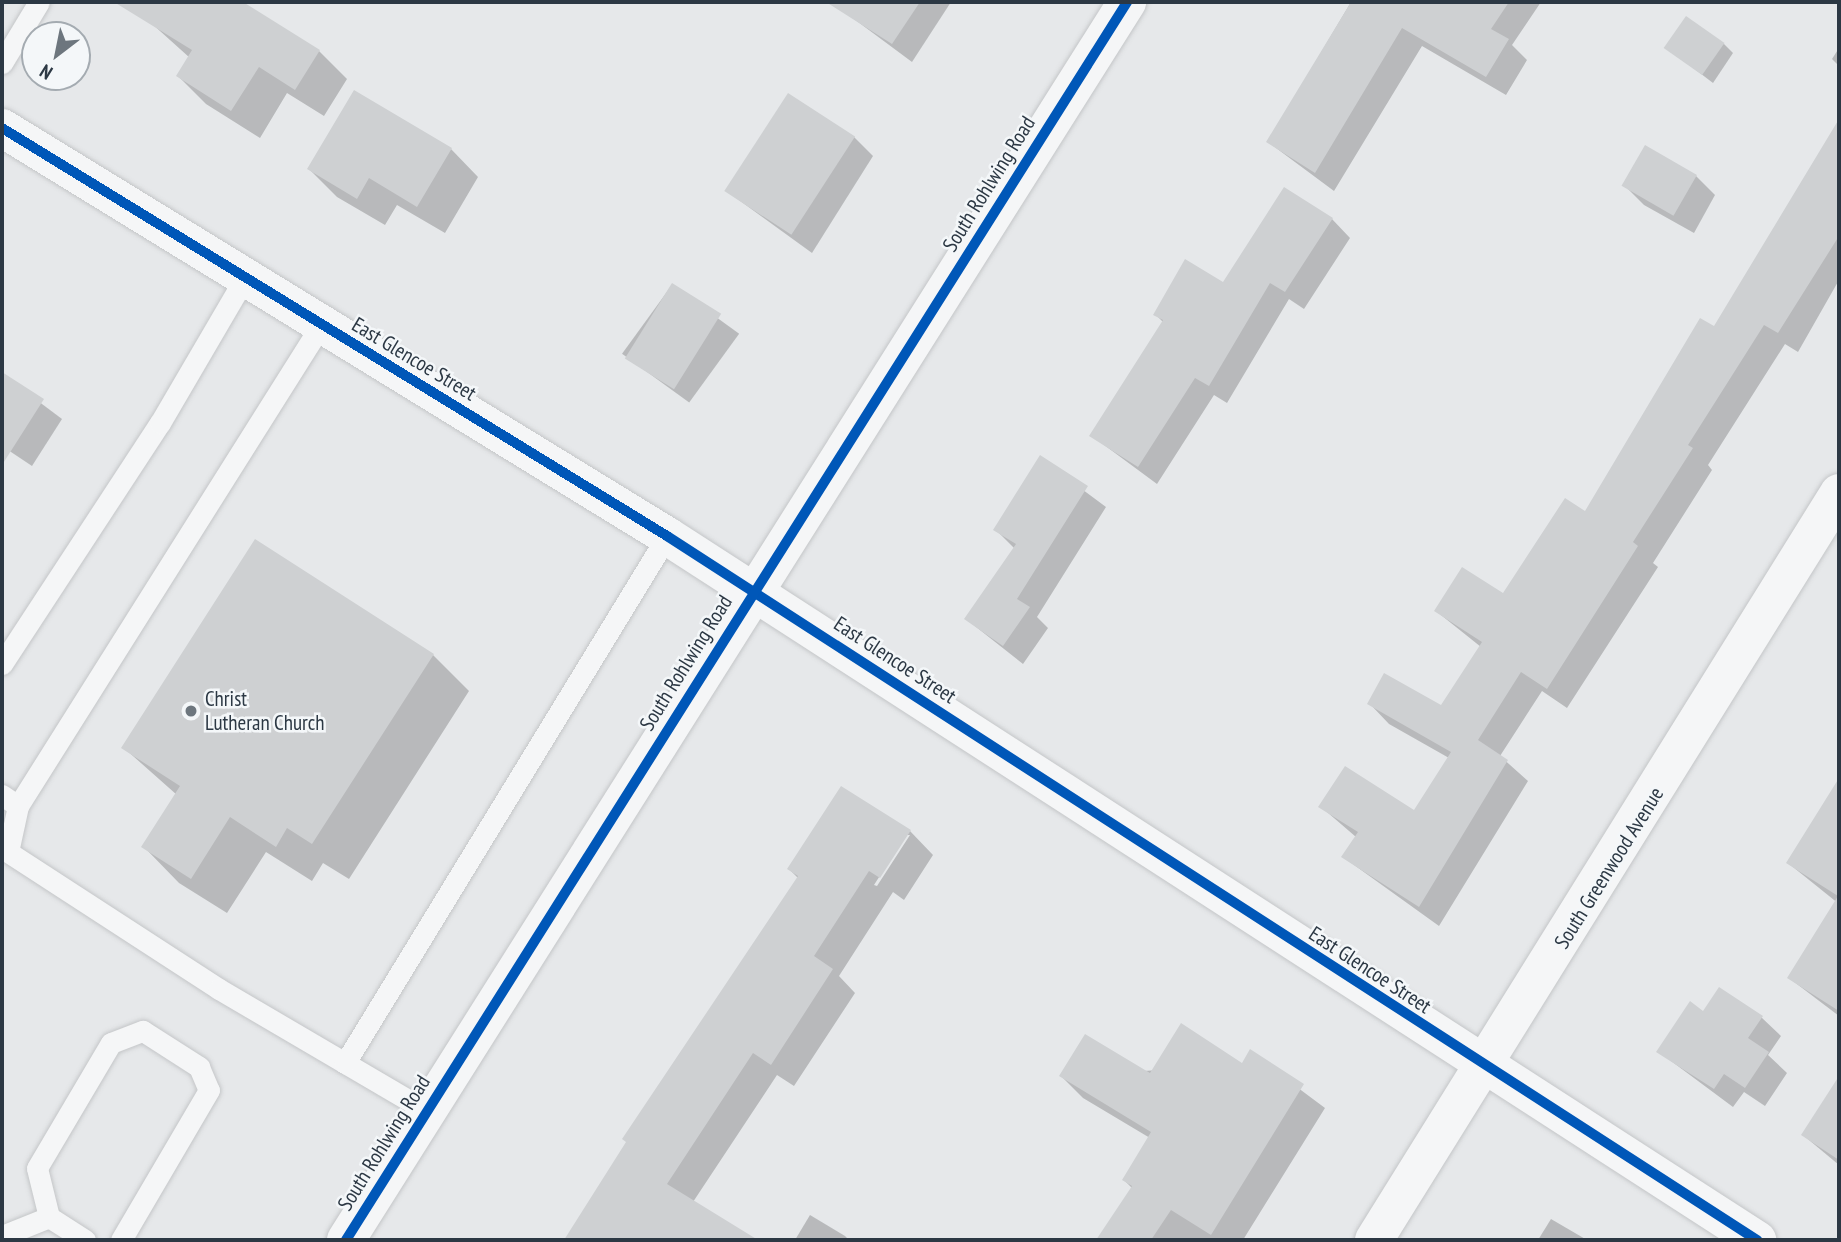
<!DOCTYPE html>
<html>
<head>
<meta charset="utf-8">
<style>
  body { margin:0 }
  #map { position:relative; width:1841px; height:1242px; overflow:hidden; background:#e6e8ea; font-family:"PT Sans Narrow",sans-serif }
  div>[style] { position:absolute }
  .shadow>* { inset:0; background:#0003; transform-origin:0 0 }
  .building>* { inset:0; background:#ced0d2; transform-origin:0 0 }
  .roads { filter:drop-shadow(0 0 2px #c4c6c8) drop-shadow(0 0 2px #c4c6c8) }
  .service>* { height:21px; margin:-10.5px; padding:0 10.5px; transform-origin:10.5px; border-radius:10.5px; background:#f5f6f7 }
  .minor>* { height:38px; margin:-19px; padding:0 19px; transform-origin:19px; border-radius:19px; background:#f5f6f7 }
  .tertiary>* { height:38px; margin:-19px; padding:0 19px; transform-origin:19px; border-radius:19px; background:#f5f6f7 }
  .cycleway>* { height:10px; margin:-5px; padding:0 5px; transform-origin:5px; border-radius:5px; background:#0057b8 }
  .dots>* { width:19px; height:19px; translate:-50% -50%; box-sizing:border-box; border:4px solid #f4f7f9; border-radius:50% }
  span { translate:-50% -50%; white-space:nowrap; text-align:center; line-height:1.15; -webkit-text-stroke:5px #f4f7f9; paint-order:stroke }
  .street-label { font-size:21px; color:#2c3844 }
  .poi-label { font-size:21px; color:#2c3844 }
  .left { translate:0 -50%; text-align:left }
  .frame { position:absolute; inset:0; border:4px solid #2c3844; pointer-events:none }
  .north { position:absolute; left:21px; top:21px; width:70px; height:70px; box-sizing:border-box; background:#f4f7f9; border:2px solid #a4abb1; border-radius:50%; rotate:212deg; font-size:19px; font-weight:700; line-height:28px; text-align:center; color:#2c3844 }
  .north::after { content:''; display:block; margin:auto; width:24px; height:32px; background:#6d767e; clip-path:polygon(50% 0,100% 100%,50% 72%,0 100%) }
</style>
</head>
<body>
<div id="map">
  <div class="shadow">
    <div style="clip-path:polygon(163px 2px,240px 2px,319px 51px,347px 79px,324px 116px,287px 93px,260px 138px,206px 104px,178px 76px,190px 58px,150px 22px)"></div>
    <div style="clip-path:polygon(853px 2px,951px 2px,912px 62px,846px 13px)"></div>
    <div style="clip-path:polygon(1351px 2px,1541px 2px,1512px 45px,1527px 60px,1506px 95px,1422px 46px,1334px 191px,1268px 142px)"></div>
    <div style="clip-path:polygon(1724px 44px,1733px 53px,1713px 83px,1667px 48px)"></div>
    <div style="clip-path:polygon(1839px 48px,1839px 66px,1832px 59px)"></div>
    <div style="clip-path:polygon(1839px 122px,1839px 280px,1798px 352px,1785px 344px,1708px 465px,1712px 470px,1653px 563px,1658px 567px,1567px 708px,1542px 691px,1500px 756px,1528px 781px,1439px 926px,1343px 857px,1356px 837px,1320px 806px,1414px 812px,1449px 758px,1389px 724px,1369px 703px,1442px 708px,1481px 647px,1436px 611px,1504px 596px,1586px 513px,1714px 329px)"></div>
    <div style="clip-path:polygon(854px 137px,873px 156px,812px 253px,728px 192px)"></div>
    <div style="clip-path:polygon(451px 149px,478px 177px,445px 233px,397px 205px,385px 225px,337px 197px,309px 169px)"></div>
    <div style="clip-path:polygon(1696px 176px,1715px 195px,1694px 233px,1644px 205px,1624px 185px)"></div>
    <div style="clip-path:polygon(1332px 219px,1350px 238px,1304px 309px,1289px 299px,1227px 403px,1214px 395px,1157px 484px,1092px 436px,1163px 322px,1155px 314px,1224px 284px)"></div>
    <div style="left:672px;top:285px;width:83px;height:85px;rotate:36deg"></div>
    <div style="clip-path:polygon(2px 374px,62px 419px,32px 466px,2px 446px)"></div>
    <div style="clip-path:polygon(1040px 458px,1106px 507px,1037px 617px,1048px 628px,1023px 664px,966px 619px,1015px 549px,995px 529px)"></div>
    <div style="clip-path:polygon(433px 655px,469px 691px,349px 879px,323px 863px,312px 881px,266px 852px,227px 913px,179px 883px,144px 847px,177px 795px,124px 748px)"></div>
    <div style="clip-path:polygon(1839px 788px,1839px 904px,1788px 863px)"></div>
    <div style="clip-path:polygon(evenodd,910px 831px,933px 855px,904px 900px,893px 892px,839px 976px,855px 993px,794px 1086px,777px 1075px,693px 1202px,753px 1240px,566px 1240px,798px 878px,789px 869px,910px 831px,906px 835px,910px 835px,877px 886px,874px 885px,906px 835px)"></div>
    <div style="clip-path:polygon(1816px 936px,1839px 951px,1839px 1016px,1789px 978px)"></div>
    <div style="clip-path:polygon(1704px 1013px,1761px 1017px,1781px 1036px,1768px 1055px,1787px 1073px,1765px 1106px,1744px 1092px,1733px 1107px,1659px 1052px)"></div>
    <div style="clip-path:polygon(1250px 1052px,1325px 1108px,1243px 1240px,1098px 1240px,1133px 1189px,1124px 1180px,1150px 1138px,1083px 1098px,1061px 1076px,1242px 1065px)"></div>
    <div style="clip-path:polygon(1836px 1084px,1839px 1086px,1839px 1165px,1803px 1135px)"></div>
    <div style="clip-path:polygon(810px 1215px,845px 1236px,849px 1240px,795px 1240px)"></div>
    <div style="clip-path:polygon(1551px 1219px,1587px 1240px,1538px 1240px)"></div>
  </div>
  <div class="building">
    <div style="clip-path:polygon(114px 2px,243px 2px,320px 50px,295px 90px,259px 67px,231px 111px,176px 76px,192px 50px)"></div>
    <div style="clip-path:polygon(826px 2px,920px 2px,892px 44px)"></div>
    <div style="clip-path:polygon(1351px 2px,1509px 2px,1491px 29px,1509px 39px,1486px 77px,1402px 28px,1315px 173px,1266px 142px)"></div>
    <div style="left:1686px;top:16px;width:47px;height:39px;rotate:35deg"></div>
    <div style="clip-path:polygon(354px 90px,452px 148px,417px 207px,369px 178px,357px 199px,307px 169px)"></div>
    <div style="left:788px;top:93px;width:80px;height:117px;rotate:33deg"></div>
    <div style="clip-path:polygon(1839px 119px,1839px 236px,1778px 333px,1764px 325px,1688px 445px,1693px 448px,1633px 542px,1638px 546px,1547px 689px,1521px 672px,1478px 740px,1508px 760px,1419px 907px,1341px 857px,1358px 832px,1318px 807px,1345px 766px,1414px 810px,1451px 752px,1367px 704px,1384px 673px,1441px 705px,1482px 642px,1434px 611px,1462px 567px,1503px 593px,1565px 498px,1585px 511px,1700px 318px,1714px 326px)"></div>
    <div style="left:1645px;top:145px;width:60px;height:47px;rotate:30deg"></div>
    <div style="clip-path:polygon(1284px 187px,1333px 218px,1285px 292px,1270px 283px,1209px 386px,1195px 378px,1138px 467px,1089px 436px,1163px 320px,1153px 315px,1185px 259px,1223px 282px)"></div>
    <div style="left:672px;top:283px;width:58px;height:89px;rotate:32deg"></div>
    <div style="clip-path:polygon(2px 372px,44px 399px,2px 465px)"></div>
    <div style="clip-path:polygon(1040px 455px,1088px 486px,1017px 599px,1030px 607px,1003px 646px,964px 619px,1016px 544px,993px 530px)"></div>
    <div style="clip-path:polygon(255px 539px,434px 654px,312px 844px,287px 828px,276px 847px,230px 817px,191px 879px,141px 847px,180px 786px,121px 748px)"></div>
    <div style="clip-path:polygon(1839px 778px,1839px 1011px,1787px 978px,1838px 896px,1786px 863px)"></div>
    <div style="clip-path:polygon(841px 786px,911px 830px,880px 878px,869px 871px,814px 956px,833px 969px,771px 1065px,753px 1053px,667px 1184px,758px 1240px,564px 1240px,626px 1142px,622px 1139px,798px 876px,787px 869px)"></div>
    <div style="clip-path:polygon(1719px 987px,1763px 1016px,1748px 1038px,1769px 1052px,1745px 1088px,1724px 1074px,1714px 1089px,1656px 1052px,1690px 1001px,1703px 1011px)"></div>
    <div style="clip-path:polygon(1181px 1023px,1242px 1063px,1250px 1049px,1304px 1084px,1211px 1235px,1171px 1210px,1151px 1240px,1096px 1240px,1132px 1186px,1122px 1180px,1151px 1132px,1059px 1076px,1085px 1034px,1150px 1073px)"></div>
    <div style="clip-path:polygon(1839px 1076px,1839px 1160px,1801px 1135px)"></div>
  </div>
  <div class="roads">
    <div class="service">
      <div style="left:2px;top:63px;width:71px;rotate:-58.8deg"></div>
      <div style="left:2px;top:664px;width:288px;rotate:-56.8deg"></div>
      <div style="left:160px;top:423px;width:167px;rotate:-59.7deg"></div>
      <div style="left:2px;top:795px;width:19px;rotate:35deg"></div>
      <div style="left:18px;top:806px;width:568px;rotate:-57.79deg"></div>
      <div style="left:18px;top:806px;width:47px;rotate:102.3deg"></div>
      <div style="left:8px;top:852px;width:252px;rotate:33deg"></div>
      <div style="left:219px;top:989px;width:241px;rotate:30.4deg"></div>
      <div style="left:345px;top:1063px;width:618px;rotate:-58.57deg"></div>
      <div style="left:2px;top:1236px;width:51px;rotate:-22deg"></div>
      <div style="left:85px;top:1240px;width:43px;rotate:-147.4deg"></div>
      <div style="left:49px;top:1217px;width:50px;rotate:-103.8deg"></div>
      <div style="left:37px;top:1168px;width:145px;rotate:-59.4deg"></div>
      <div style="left:111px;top:1043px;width:34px;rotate:-21deg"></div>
      <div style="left:143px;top:1031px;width:67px;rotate:32.7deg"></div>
      <div style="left:199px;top:1067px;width:25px;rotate:67deg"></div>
      <div style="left:209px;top:1090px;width:174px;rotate:120.4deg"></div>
    </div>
    <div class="minor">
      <div style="left:2px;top:128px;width:780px;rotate:31.53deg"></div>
      <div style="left:667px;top:536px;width:1298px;rotate:32.86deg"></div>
      <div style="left:1374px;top:1240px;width:880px;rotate:-58.1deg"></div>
    </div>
    <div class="tertiary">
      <div style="left:346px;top:1240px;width:1464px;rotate:-57.75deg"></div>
    </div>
  </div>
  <div class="cycleway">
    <div style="left:2px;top:128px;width:780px;rotate:31.53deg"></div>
    <div style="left:667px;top:536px;width:1298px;rotate:32.86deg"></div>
    <div style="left:346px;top:1240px;width:1464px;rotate:-57.75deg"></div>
  </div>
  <div class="dots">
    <div style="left:191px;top:711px;background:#6d767e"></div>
  </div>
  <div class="street-label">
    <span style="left:989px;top:184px;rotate:-58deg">South Rohlwing Road</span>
    <span style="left:414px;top:359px;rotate:31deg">East Glencoe Street</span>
    <span style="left:895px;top:660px;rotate:33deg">East Glencoe Street</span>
    <span style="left:686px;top:663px;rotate:-58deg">South Rohlwing Road</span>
    <span style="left:1609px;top:868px;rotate:-58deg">South Greenwood Avenue</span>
    <span style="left:1370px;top:970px;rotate:33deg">East Glencoe Street</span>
    <span style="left:384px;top:1143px;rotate:-58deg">South Rohlwing Road</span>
  </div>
  <div class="poi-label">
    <span class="left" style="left:205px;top:711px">Christ<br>Lutheran Church</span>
  </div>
  <div class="frame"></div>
  <div class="north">N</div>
</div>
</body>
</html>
